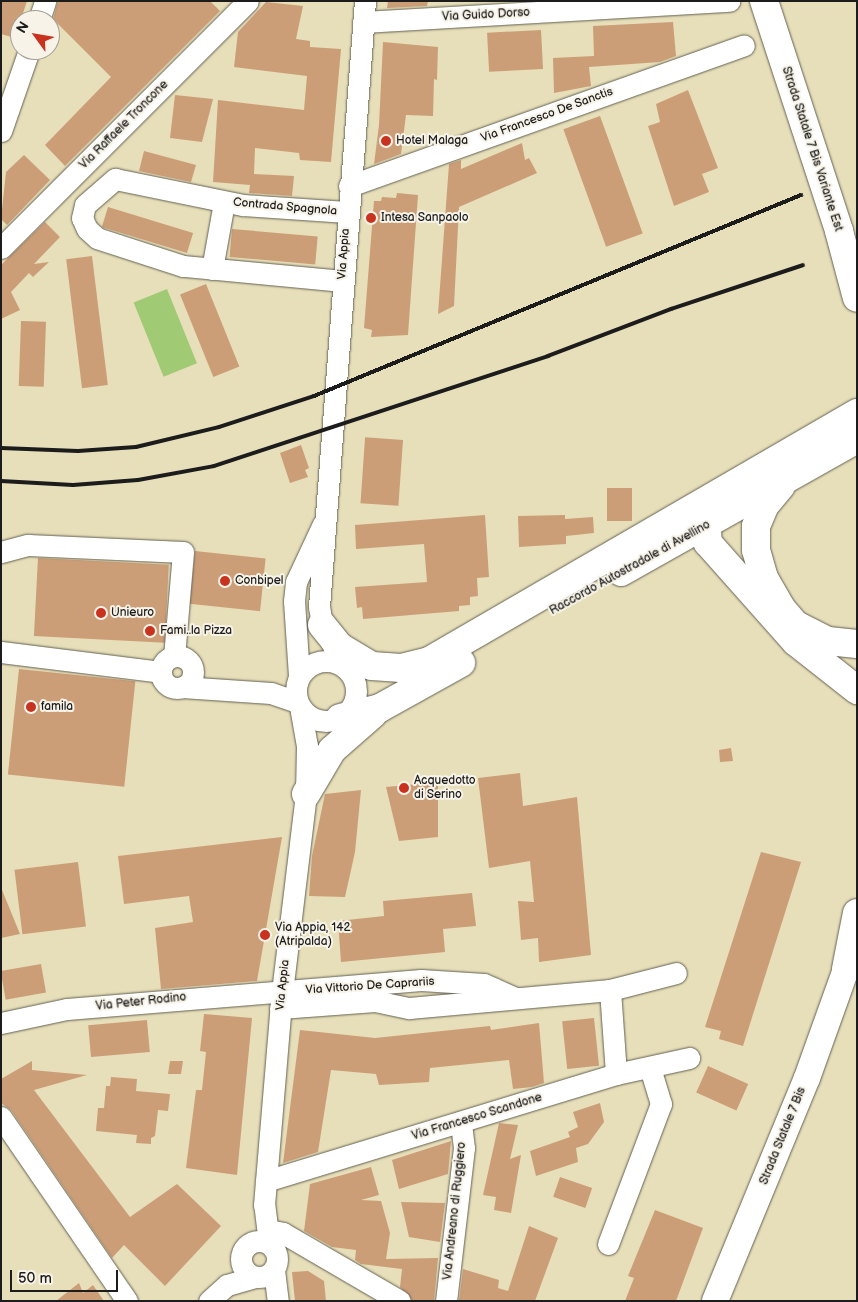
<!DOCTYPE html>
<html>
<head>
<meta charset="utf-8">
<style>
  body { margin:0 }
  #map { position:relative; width:858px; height:1302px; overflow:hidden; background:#e7dfb9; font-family:"Balsamiq Sans",sans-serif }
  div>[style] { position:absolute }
  .green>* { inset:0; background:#a1ca75; transform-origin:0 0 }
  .building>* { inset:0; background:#cb9e78; transform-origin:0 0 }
  .roads { filter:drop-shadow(0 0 1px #636053) drop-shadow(0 0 1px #636053) }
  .minor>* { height:21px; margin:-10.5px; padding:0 10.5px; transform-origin:10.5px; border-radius:10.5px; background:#fff }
  .minor>.ring { margin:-10.5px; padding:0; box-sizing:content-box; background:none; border:21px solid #fff; border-radius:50% }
  .major>* { height:26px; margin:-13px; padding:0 13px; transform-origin:13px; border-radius:13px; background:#fff }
  .highway>* { height:28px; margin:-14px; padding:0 14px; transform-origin:14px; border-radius:14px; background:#fff }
  .rail>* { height:4px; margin:-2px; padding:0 2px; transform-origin:2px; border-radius:2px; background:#1c1c1c }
  .dots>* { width:14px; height:14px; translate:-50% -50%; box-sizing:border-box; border:2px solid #f7f3e8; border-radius:50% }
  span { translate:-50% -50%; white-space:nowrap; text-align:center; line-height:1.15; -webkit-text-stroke:4px #f7f3e8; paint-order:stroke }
  .street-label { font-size:12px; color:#1c1c1c }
  .poi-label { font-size:12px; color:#1c1c1c }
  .left { translate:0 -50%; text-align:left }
  .frame { position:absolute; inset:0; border:2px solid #1c1c1c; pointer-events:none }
  .north { position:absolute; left:10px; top:10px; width:50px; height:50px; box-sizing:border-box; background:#f7f3e8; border:1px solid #9f9d96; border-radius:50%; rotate:302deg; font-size:14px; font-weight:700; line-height:20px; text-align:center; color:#1c1c1c }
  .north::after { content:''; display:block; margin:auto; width:18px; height:22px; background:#c8321e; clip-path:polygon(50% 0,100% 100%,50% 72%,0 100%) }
  .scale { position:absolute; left:10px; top:1270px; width:108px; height:22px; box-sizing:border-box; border:2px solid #1c1c1c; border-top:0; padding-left:6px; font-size:15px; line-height:18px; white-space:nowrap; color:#1c1c1c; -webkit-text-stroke:4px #f7f3e8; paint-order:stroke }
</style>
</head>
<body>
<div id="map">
  <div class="green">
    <div style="left:167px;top:289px;width:80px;height:36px;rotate:68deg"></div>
  </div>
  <div class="building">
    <div style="clip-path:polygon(1px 1px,27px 1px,15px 38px,1px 34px)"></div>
    <div style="clip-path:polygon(58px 1px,210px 1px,220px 11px,65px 166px,45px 145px,111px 77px,53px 19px)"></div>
    <div style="clip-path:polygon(388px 1px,428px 1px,427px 6px,387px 8px)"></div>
    <div style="clip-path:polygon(266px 2px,303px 6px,296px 39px,310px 41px,310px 47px,341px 49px,331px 162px,300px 160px,299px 153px,255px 148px,254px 174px,294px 176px,292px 196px,249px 193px,250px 185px,213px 182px,218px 100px,304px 110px,307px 76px,234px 67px,238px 32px)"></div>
    <div style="clip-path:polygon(673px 22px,676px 56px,660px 62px,589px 67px,591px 86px,554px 93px,553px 58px,594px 56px,593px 26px)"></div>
    <div style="left:541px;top:30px;width:39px;height:54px;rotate:87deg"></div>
    <div style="clip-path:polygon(383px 42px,438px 47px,437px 80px,434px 79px,433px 116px,406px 115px,401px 154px,374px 164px,379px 125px)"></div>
    <div style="clip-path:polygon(688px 90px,718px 168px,702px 174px,709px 192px,674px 206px,648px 126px,660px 122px,656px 104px)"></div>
    <div style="clip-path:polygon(175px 95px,213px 99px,202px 142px,170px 138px)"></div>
    <div style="left:600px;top:116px;width:125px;height:39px;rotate:70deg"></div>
    <div style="clip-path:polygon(522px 143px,525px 160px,529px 158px,537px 173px,459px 207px,454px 306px,438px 314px,449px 164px,461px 160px,461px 169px)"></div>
    <div style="clip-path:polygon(144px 151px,196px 165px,191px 182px,139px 171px)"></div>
    <div style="clip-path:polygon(24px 155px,50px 180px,7px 225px,1px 219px,6px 172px)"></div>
    <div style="clip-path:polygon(397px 193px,418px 195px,408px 335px,371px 337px,372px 330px,364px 328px,374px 201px,381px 201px,382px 197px,396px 198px)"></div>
    <div style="left:108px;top:207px;width:89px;height:21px;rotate:17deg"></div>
    <div style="clip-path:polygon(45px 222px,60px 237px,34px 264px,49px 262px,33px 277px,29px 273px,11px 292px,20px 310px,1px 319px,1px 265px)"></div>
    <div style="left:232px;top:229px;width:86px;height:28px;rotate:5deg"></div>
    <div style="left:92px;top:256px;width:130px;height:26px;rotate:83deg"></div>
    <div style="left:206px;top:284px;width:89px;height:28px;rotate:68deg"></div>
    <div style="left:21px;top:321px;width:25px;height:65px;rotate:2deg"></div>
    <div style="left:403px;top:440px;width:66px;height:38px;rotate:94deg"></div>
    <div style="clip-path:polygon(301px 445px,309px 468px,305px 470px,308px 477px,290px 483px,280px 453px)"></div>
    <div style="left:632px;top:488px;width:33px;height:25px;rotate:90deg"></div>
    <div style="clip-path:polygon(485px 515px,489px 577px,477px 578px,478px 596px,470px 597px,470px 605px,459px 606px,459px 611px,363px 619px,362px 607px,357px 608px,355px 587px,427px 582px,424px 544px,356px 549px,355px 525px)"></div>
    <div style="clip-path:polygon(565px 515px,565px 519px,593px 517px,594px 533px,566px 536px,566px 544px,519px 547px,518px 516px)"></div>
    <div style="left:195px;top:551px;width:71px;height:53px;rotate:6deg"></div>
    <div style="left:38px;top:558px;width:131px;height:78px;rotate:3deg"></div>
    <div style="left:19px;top:669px;width:117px;height:106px;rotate:6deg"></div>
    <div style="clip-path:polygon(731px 748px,733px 761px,720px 762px,719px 750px)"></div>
    <div style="clip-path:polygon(520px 773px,523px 806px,577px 797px,591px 955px,539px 962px,538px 938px,521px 940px,518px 901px,534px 902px,530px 861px,489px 868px,478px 778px)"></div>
    <div style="clip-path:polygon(438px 782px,438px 837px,399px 841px,386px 787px)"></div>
    <div style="clip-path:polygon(361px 790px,355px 852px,345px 897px,309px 896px,312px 856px,325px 794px)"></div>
    <div style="clip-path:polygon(282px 837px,257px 981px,161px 989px,155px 928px,193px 922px,189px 896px,124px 904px,118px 856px)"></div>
    <div style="clip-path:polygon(761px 852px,801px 862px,743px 1046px,719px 1039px,721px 1031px,705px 1027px)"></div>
    <div style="left:78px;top:862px;width:65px;height:64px;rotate:83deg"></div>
    <div style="clip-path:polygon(1px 890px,2px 890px,20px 934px,1px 938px)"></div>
    <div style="clip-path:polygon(472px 893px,476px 926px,443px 929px,445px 952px,341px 962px,338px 921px,384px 916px,383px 901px)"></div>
    <div style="left:41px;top:964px;width:29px;height:41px;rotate:80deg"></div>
    <div style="clip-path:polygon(204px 1014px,252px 1018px,237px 1175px,186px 1168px,196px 1090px,202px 1090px,206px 1052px,200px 1051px)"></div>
    <div style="left:594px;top:1018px;width:48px;height:32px;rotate:84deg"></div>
    <div style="left:147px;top:1020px;width:32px;height:59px;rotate:85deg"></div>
    <div style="clip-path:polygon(539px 1023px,544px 1083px,532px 1087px,513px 1089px,509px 1060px,430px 1068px,429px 1082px,379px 1085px,376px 1074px,331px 1070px,318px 1152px,283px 1163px,300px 1030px,375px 1038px,490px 1026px,491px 1030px)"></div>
    <div style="clip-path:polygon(32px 1061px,32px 1070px,87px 1075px,34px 1090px,130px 1217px,177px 1184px,221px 1226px,165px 1286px,124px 1245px,112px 1258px,11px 1110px,1px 1103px,1px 1079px)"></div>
    <div style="clip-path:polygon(170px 1061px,183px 1061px,181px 1074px,168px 1074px)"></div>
    <div style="left:708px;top:1066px;width:44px;height:29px;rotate:24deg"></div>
    <div style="clip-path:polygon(111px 1077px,137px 1079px,136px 1091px,170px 1094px,168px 1111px,158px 1110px,155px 1136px,151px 1138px,151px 1144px,136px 1143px,137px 1135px,96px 1131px,98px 1108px,104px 1108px,106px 1086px,110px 1086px)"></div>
    <div style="clip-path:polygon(600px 1103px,604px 1122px,588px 1144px,576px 1148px,578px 1162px,536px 1176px,530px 1151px,570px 1137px,568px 1132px,578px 1127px,573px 1112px)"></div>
    <div style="clip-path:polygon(499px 1123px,518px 1125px,510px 1159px,521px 1155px,511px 1213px,494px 1210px,496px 1197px,483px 1195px)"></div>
    <div style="clip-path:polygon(451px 1141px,448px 1174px,399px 1189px,392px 1160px)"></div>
    <div style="clip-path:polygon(371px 1167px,379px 1195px,361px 1200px,381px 1201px,390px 1233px,386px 1259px,438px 1258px,434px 1301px,412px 1300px,400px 1287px,402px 1269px,361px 1264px,355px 1260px,356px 1250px,332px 1247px,304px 1231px,310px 1184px)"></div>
    <div style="left:560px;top:1177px;width:34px;height:21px;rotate:19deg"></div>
    <div style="clip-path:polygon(401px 1202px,445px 1203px,440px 1242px,409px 1237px)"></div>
    <div style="clip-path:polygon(655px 1210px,703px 1228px,676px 1301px,625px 1301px,634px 1278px,628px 1276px)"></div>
    <div style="clip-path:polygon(529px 1226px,558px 1238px,535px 1301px,459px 1301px,463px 1269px,499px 1280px,498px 1288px,508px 1291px)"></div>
    <div style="clip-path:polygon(308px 1271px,324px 1281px,326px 1301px,295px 1301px,292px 1272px)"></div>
    <div style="clip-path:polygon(79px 1283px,83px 1293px,93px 1285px,104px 1301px,56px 1301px)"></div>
  </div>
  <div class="roads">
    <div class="minor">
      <div style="left:39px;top:20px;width:20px;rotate:-72deg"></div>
      <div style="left:363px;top:22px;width:367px;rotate:-3.3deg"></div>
      <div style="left:1px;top:131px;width:86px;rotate:-70.9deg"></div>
      <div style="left:349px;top:186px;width:419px;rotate:-19.6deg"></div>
      <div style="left:1px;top:248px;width:349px;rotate:-45deg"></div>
      <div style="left:212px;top:269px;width:68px;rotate:-79.8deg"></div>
      <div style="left:343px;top:281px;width:161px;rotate:-174.6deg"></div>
      <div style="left:183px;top:266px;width:90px;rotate:-162deg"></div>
      <div style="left:97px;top:238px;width:13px;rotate:-138deg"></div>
      <div style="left:87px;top:229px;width:12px;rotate:-114deg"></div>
      <div style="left:82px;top:218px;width:13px;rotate:-77deg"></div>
      <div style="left:85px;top:205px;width:40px;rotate:-41deg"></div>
      <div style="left:115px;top:179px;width:131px;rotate:11.5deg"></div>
      <div style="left:243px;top:205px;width:104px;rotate:3.9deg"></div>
      <div style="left:1px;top:552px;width:28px;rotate:-15deg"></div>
      <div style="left:28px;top:545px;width:155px;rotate:2.6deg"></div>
      <div style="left:183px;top:552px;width:104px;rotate:94.9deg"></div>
      <div style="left:1px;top:652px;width:161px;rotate:7.1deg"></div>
      <div class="ring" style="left:161px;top:656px;width:11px;height:11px"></div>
      <div class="ring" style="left:296px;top:661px;width:39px;height:39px"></div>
      <div style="left:344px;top:666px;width:47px;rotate:-118.2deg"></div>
      <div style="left:322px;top:625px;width:18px;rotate:-99deg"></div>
      <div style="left:319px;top:607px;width:608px;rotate:-85.66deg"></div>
      <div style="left:299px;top:676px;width:75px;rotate:-93.8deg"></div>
      <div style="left:294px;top:601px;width:19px;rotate:-84deg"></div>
      <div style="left:296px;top:582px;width:64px;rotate:-65deg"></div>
      <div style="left:182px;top:687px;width:89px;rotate:3.9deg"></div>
      <div style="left:271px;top:693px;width:28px;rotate:19deg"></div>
      <div style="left:610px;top:990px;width:84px;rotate:85.9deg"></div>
      <div style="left:280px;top:1008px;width:95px;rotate:-4.2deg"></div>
      <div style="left:375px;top:1001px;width:35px;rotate:12deg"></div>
      <div style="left:409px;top:1008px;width:202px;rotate:-5.1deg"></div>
      <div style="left:610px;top:990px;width:68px;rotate:-14.4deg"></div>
      <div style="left:1px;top:1023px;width:67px;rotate:-12deg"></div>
      <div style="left:67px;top:1009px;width:355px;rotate:-4.7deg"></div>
      <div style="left:421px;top:980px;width:63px;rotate:3.6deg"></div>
      <div style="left:484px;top:984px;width:35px;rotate:24deg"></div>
      <div style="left:1px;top:1117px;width:223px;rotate:55.6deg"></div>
      <div style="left:266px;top:1181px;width:366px;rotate:-17deg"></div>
      <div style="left:616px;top:1074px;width:75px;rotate:-12.4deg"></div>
      <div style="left:268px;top:1230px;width:15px;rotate:11deg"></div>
      <div style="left:283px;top:1233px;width:135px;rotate:30.2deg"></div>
      <div class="ring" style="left:241px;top:1241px;width:15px;height:15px"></div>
      <div style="left:269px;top:1243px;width:38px;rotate:-97deg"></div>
      <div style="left:264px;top:1205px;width:214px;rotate:-85.2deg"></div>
      <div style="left:282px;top:992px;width:199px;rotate:-83.1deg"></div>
      <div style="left:306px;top:794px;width:48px;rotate:-88.8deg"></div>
      <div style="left:307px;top:746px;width:40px;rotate:-100deg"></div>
      <div style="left:608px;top:1244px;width:150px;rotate:-69.3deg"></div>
      <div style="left:661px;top:1104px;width:38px;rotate:-107deg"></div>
      <div style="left:274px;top:1270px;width:31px;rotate:83deg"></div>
      <div style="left:209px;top:1301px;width:24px;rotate:-42deg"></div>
      <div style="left:227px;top:1285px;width:29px;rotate:-16deg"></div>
      <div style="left:446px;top:1301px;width:154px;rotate:-83.3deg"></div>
      <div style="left:464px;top:1148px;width:26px;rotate:-97deg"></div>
    </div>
    <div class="major">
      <div style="left:715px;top:1301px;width:241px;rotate:-67.6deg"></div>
      <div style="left:807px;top:1078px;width:116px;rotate:-70.3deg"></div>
    </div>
    <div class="highway">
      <div style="left:764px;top:1px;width:242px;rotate:71.9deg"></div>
      <div style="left:839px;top:231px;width:69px;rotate:75deg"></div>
      <div style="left:781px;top:486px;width:25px;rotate:130deg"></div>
      <div style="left:765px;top:505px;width:23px;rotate:113deg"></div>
      <div style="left:756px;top:526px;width:24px;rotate:90deg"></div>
      <div style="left:756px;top:550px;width:29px;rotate:74deg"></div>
      <div style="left:764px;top:578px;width:34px;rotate:60deg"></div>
      <div style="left:781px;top:608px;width:23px;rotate:49deg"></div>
      <div style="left:796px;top:625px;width:36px;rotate:27deg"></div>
      <div style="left:828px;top:641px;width:29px;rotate:6deg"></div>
      <div style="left:706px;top:510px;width:33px;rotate:87deg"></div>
      <div style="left:708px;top:543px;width:132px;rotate:48.4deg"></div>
      <div style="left:796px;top:642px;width:78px;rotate:38.2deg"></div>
      <div style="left:621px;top:572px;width:271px;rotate:-29.4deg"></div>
      <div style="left:322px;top:625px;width:28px;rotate:51deg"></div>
      <div style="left:340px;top:647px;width:37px;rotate:31deg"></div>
      <div style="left:372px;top:666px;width:29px;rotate:4deg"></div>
      <div style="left:401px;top:668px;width:29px;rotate:-14deg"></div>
      <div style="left:429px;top:661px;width:495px;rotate:-30.1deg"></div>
      <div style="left:340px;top:718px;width:41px;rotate:-14deg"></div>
      <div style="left:380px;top:708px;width:93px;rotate:-29.1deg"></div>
      <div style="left:306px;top:794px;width:51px;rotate:-59.4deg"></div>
      <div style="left:332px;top:750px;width:55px;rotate:-41.3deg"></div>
      <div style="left:846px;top:969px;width:57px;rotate:-78.9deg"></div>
    </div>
  </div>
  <div class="rail">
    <div style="left:1px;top:448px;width:77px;rotate:2.2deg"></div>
    <div style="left:78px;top:451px;width:58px;rotate:-3.9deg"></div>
    <div style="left:136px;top:447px;width:85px;rotate:-13.5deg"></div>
    <div style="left:219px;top:427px;width:100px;rotate:-18.1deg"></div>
    <div style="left:314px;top:396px;width:527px;rotate:-22.43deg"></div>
    <div style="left:1px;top:481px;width:72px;rotate:3.2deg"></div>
    <div style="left:73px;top:485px;width:65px;rotate:-4.4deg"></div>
    <div style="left:138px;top:480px;width:77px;rotate:-10.4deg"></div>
    <div style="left:214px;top:466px;width:352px;rotate:-18.2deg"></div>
    <div style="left:548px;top:356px;width:132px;rotate:-20.9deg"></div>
    <div style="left:671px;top:309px;width:139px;rotate:-18.4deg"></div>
  </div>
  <div class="dots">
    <div style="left:386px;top:141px;background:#c8321e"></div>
    <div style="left:371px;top:218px;background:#c8321e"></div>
    <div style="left:225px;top:581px;background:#c8321e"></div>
    <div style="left:101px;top:613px;background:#c8321e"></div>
    <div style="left:150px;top:631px;background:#c8321e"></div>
    <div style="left:31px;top:707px;background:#c8321e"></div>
    <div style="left:404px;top:788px;background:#c8321e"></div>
    <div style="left:265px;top:935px;background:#c8321e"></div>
  </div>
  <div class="street-label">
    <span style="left:486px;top:15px;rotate:-3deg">Via Guido Dorso</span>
    <span style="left:547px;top:115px;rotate:-20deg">Via Francesco De Sanctis</span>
    <span style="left:124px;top:125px;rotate:-45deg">Via Raffaele Troncone</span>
    <span style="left:812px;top:149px;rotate:72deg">Strada Statale 7 Bis Variante Est</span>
    <span style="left:285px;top:207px;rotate:5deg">Contrada Spagnola</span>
    <span style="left:344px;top:254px;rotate:-86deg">Via Appia</span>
    <span style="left:630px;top:568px;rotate:-29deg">Raccordo Autostradale di Avellino</span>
    <span style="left:283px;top:985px;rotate:-84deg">Via Appia</span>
    <span style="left:370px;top:986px;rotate:-4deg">Via Vittorio De Caprariis</span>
    <span style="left:141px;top:1002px;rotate:-6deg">Via Peter Rodino</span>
    <span style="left:477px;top:1117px;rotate:-17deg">Via Francesco Scandone</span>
    <span style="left:783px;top:1136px;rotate:-68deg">Strada Statale 7 Bis</span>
    <span style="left:455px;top:1211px;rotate:-84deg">Via Andreano di Ruggiero</span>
  </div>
  <div class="poi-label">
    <span class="left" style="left:396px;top:141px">Hotel Malaga</span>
    <span class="left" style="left:381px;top:218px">Intesa Sanpaolo</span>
    <span class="left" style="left:235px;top:581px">Conbipel</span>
    <span class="left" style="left:111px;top:613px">Unieuro</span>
    <span class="left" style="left:160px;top:631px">Fami..la Pizza</span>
    <span class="left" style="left:41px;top:707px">famila</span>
    <span class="left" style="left:414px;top:788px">Acquedotto<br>di Serino</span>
    <span class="left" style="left:275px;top:935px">Via Appia, 142<br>(Atripalda)</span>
  </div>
  <div class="frame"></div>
  <div class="north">N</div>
  <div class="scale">50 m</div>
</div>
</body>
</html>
